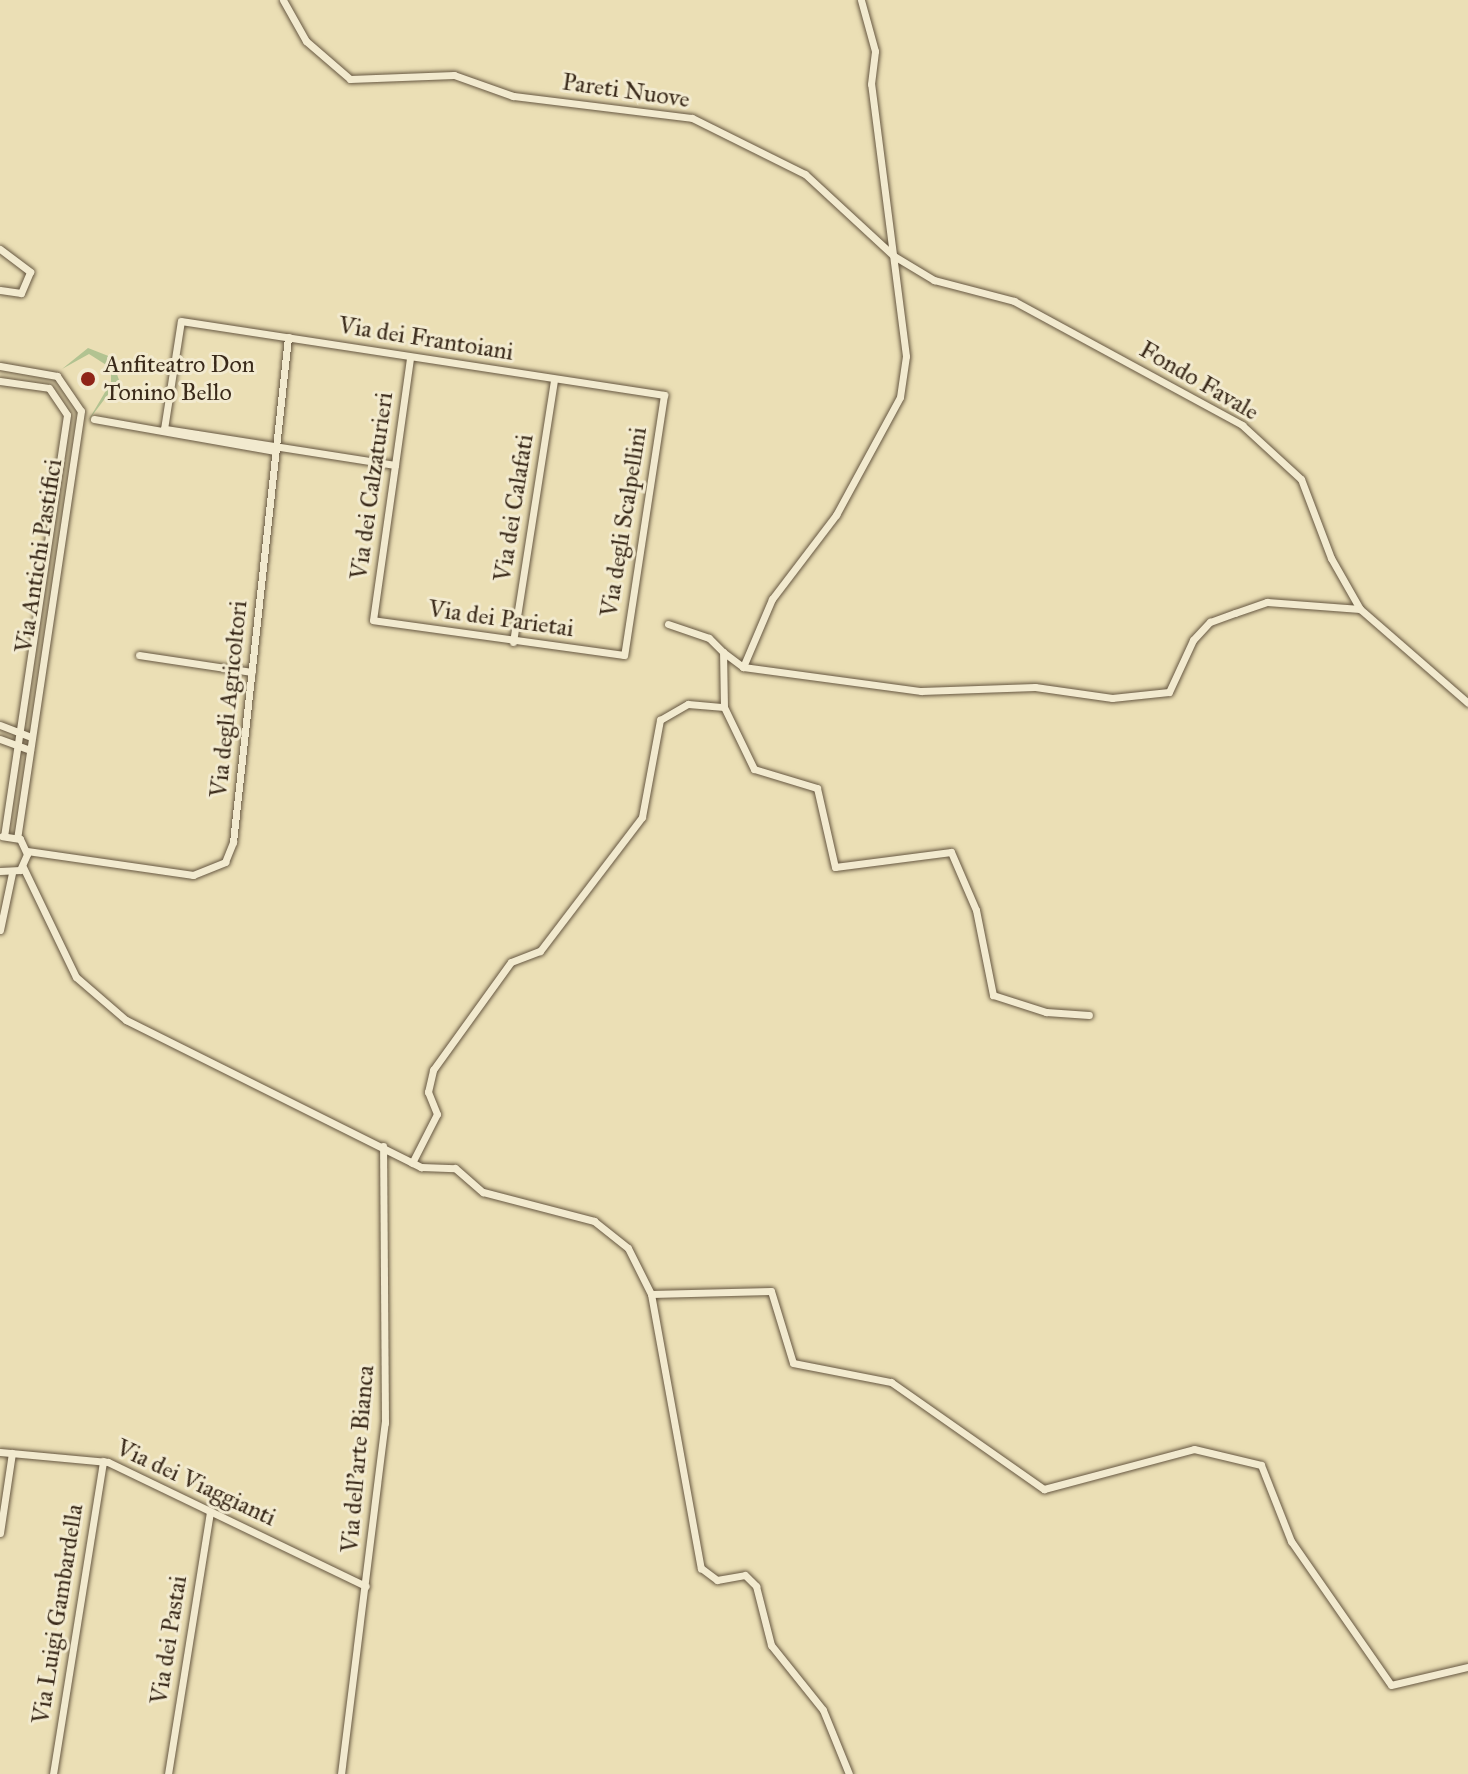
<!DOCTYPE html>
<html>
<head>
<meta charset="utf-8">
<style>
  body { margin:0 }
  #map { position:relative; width:1468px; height:1774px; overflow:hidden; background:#ebdfb5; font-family:"IM FELL Great Primer",serif }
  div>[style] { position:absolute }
  .green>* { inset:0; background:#b2c391 }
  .roads { filter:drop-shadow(0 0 2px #665741) drop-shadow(0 0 2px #665741) }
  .minor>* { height:7px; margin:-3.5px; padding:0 3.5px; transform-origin:3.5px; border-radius:3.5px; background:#f2eacf }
  .dots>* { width:22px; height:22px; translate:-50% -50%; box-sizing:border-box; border:4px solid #f2eacf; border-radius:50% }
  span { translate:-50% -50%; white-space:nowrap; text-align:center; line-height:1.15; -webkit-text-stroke:6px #f2eacf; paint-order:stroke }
  .street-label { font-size:24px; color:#3a2a1a }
  .poi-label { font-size:24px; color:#3a2a1a }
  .left { translate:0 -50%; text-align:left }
</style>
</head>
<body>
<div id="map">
  <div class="green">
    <div style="clip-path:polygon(88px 348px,111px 357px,119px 380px,88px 421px,111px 382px,111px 368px,89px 354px,62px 369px)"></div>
  </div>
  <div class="roads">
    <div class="minor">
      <div style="left:283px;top:0;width:47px;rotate:60.7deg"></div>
      <div style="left:306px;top:41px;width:58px;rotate:40.8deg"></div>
      <div style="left:350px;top:79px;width:104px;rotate:-2.2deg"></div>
      <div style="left:454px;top:75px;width:63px;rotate:19.6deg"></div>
      <div style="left:513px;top:96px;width:180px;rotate:7deg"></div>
      <div style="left:692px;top:118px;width:126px;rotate:26.4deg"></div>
      <div style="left:805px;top:174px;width:121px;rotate:42.7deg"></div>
      <div style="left:894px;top:256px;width:47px;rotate:31deg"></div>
      <div style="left:934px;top:280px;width:83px;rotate:14.7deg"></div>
      <div style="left:1014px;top:301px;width:260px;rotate:28.5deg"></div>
      <div style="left:1242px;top:425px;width:80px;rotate:42.5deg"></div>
      <div style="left:1301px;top:479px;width:85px;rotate:69.2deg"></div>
      <div style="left:1331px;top:558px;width:59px;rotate:60.4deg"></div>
      <div style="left:1360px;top:609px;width:143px;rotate:41deg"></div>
      <div style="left:0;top:249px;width:38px;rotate:37deg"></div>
      <div style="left:30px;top:272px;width:23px;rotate:113deg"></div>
      <div style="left:21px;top:293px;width:21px;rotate:-172deg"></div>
      <div style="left:0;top:366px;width:58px;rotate:10deg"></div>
      <div style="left:57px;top:376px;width:42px;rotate:55.6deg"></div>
      <div style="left:81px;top:411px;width:431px;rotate:98.5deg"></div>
      <div style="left:0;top:381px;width:49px;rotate:8.1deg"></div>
      <div style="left:49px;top:388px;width:32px;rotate:56deg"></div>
      <div style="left:67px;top:415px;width:425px;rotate:98.5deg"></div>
      <div style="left:94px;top:419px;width:184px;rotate:10deg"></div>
      <div style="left:395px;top:465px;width:234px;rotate:-171.1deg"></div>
      <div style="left:164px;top:429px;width:109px;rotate:-81.1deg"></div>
      <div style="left:181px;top:321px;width:489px;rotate:8.7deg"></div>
      <div style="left:664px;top:395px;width:263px;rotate:98.7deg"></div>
      <div style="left:624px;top:655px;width:253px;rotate:-172.1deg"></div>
      <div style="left:373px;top:620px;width:157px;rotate:-81.9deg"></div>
      <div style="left:395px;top:465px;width:108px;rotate:-82deg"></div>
      <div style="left:668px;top:624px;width:43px;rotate:18.9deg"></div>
      <div style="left:709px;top:638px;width:20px;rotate:45deg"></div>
      <div style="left:513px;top:642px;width:266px;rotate:-81.1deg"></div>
      <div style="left:139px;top:655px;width:114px;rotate:8.6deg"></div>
      <div style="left:743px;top:667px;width:180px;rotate:7.7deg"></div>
      <div style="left:921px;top:691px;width:114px;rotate:-2deg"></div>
      <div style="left:1035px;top:687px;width:78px;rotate:8.1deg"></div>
      <div style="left:1112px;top:698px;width:57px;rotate:-6deg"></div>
      <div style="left:1169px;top:692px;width:57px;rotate:-65.2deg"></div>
      <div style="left:1193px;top:640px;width:25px;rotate:-47deg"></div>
      <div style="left:1210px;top:622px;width:27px;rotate:-20deg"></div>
      <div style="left:1235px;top:613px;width:34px;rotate:-19deg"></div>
      <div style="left:1267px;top:602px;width:93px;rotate:4.3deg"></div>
      <div style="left:724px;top:707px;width:69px;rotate:64.2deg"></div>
      <div style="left:754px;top:769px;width:66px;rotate:16.8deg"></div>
      <div style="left:817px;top:788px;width:81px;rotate:77.2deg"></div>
      <div style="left:835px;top:867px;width:117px;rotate:-7.4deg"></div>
      <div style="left:951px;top:852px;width:63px;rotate:66.7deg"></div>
      <div style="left:976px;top:910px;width:87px;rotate:78.7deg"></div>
      <div style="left:993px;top:995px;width:56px;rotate:17.8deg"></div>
      <div style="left:1046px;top:1012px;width:43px;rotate:4deg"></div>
      <div style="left:0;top:725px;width:34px;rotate:21deg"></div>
      <div style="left:0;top:739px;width:32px;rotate:20deg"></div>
      <div style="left:27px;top:851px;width:168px;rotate:8.2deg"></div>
      <div style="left:193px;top:875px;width:35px;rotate:-22deg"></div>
      <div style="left:225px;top:862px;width:22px;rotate:-68deg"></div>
      <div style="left:233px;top:842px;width:508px;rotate:-83.78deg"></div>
      <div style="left:23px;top:867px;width:122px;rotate:64.3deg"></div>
      <div style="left:76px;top:977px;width:66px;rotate:40.7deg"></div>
      <div style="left:126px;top:1020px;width:330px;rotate:26.5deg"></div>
      <div style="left:421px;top:1167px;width:34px;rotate:2deg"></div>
      <div style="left:455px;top:1168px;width:37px;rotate:41deg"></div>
      <div style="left:483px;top:1192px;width:115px;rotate:14.6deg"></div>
      <div style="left:594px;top:1221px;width:43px;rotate:38.5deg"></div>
      <div style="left:628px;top:1248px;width:51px;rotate:63.4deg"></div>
      <div style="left:651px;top:1294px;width:120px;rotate:-1.4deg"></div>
      <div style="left:771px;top:1291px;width:75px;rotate:73deg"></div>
      <div style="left:793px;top:1363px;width:100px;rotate:11deg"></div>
      <div style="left:891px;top:1382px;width:187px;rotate:35deg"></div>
      <div style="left:1044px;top:1489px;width:155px;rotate:-14.9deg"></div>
      <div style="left:1194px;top:1449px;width:69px;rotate:13.4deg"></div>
      <div style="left:1261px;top:1465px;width:82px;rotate:68.5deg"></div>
      <div style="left:1291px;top:1541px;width:175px;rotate:55.2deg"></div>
      <div style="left:1391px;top:1685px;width:79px;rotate:-13.2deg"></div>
      <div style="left:0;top:871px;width:20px;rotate:-3deg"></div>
      <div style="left:20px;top:870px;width:17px;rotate:-66deg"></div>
      <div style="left:27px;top:854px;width:17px;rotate:-115deg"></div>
      <div style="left:20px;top:839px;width:18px;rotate:-171deg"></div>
      <div style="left:0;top:930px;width:58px;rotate:-78.1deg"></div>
      <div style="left:412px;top:1163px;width:55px;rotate:-63deg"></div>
      <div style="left:437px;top:1114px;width:24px;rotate:-112deg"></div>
      <div style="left:428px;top:1092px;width:23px;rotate:-77deg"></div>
      <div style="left:433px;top:1070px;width:133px;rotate:-54.2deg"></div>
      <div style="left:511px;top:962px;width:31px;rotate:-21deg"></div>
      <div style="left:540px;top:951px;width:168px;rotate:-52.7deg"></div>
      <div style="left:642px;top:817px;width:99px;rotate:-79.5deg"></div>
      <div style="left:660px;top:720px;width:32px;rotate:-30deg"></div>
      <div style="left:688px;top:704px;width:36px;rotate:5deg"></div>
      <div style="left:724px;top:707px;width:55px;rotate:-91deg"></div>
      <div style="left:723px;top:652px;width:25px;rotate:37deg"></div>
      <div style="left:743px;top:667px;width:74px;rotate:-66.9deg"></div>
      <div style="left:772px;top:599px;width:106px;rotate:-52.7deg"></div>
      <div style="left:836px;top:515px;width:134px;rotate:-61.5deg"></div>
      <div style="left:900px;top:397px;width:41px;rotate:-81.7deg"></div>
      <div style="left:906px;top:356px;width:274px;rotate:-97.3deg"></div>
      <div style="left:871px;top:84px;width:33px;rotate:-83deg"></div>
      <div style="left:875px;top:51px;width:53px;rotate:-105.4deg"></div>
      <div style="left:651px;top:1294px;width:279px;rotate:79.7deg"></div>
      <div style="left:701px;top:1568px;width:20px;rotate:37deg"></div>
      <div style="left:717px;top:1580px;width:28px;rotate:-10deg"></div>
      <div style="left:745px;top:1575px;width:16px;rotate:45deg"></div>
      <div style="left:756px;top:1586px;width:61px;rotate:75.7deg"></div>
      <div style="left:771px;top:1645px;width:83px;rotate:51.3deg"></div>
      <div style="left:823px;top:1710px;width:69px;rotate:67.9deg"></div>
      <div style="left:0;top:1452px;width:108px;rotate:5.3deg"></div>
      <div style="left:108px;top:1462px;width:286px;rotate:25.7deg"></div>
      <div style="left:0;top:1533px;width:81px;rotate:-81.5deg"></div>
      <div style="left:53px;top:1774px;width:317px;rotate:-80.9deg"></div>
      <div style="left:168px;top:1774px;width:265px;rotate:-80.9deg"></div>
      <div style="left:341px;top:1774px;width:354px;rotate:-82.9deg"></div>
      <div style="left:385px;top:1423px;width:277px;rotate:-90.4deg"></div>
    </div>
  </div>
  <div class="dots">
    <div style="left:88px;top:379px;background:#8f2418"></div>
  </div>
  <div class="street-label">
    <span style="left:626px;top:91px;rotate:8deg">Pareti Nuove</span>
    <span style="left:426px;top:339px;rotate:9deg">Via dei Frantoiani</span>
    <span style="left:1199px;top:381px;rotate:30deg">Fondo Favale</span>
    <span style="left:372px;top:486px;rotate:-82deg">Via dei Calzaturieri</span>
    <span style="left:514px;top:508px;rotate:-81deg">Via dei Calafati</span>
    <span style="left:624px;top:522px;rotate:-81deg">Via degli Scalpellini</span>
    <span style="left:39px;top:556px;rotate:-81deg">Via Antichi Pastifici</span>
    <span style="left:501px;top:619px;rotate:8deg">Via dei Parietai</span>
    <span style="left:229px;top:699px;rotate:-84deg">Via degli Agricoltori</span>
    <span style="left:358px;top:1459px;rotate:-85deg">Via dell'arte Bianca</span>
    <span style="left:196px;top:1483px;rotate:25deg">Via dei Viaggianti</span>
    <span style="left:58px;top:1614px;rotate:-81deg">Via Luigi Gambardella</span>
    <span style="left:169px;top:1640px;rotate:-81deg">Via dei Pastai</span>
  </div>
  <div class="poi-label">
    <span class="left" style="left:104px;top:379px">Anfiteatro Don<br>Tonino Bello</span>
  </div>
</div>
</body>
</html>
